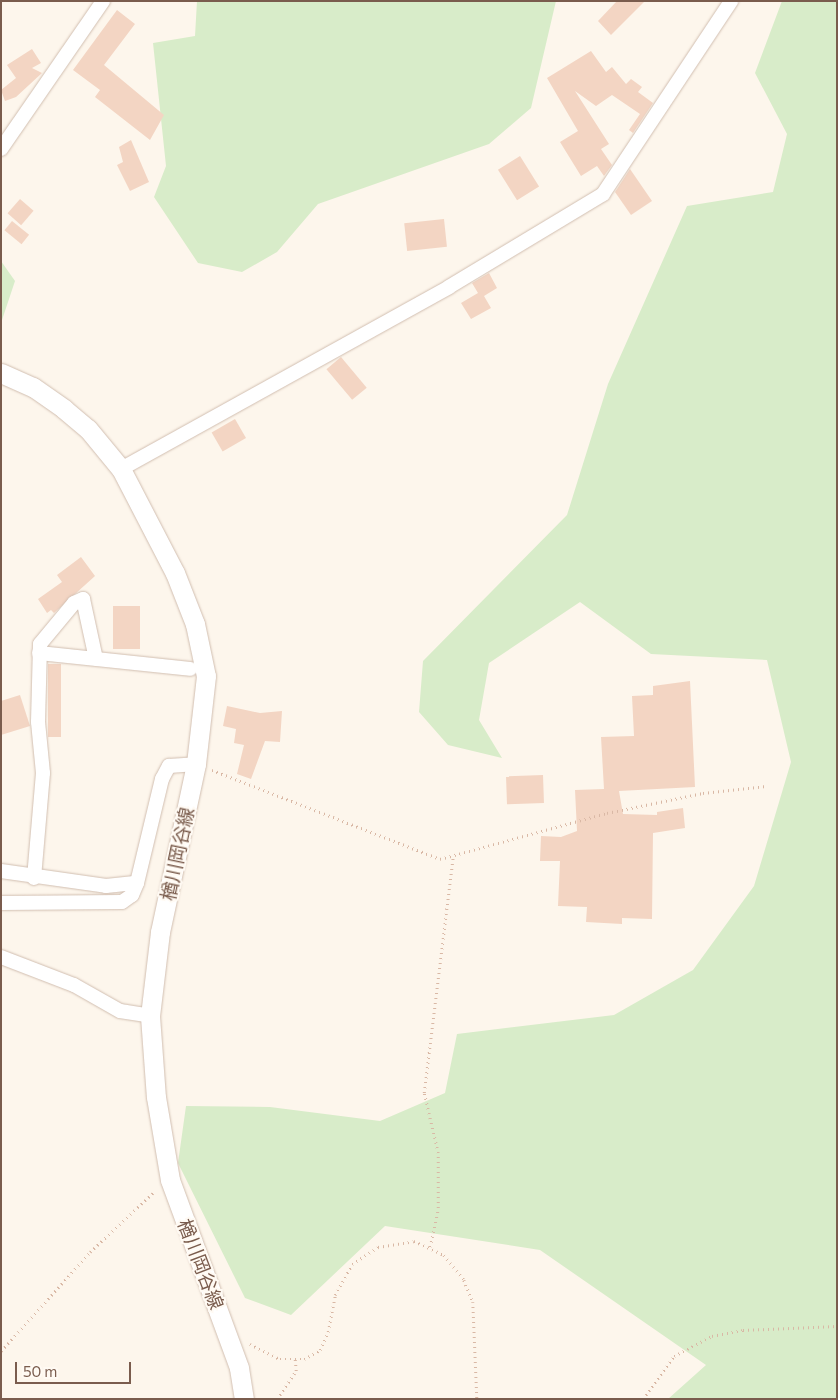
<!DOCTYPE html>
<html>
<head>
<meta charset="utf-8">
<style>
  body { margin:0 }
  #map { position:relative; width:838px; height:1400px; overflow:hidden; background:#fdf6ec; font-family:Commissioner,"Noto Sans JP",sans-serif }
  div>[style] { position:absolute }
  .green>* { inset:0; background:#d8ecc9 }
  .building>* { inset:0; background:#f3d5c3; transform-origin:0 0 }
  .path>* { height:2.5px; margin-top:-1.25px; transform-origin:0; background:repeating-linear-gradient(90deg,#d9b8a5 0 1px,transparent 0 5px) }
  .roads { filter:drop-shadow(0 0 1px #d1beb0) drop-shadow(0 0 1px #d1beb0) }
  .minor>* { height:14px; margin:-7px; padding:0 7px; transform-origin:7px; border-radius:7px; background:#fff }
  .secondary>* { height:19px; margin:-9.5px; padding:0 9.5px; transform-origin:9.5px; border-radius:9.5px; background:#fff }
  span { translate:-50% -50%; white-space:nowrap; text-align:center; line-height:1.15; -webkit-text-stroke:4px #fffaf3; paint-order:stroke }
  .street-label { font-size:19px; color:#7a5c4d }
  .frame { position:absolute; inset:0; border:2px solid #7a5c4d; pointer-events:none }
  .scale { position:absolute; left:15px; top:1362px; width:116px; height:22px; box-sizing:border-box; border:2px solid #7a5c4d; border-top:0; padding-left:6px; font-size:15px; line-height:18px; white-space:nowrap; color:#7a5c4d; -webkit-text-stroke:4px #fffaf3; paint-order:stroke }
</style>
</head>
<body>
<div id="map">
  <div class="green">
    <div style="clip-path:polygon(197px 1px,556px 1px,531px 108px,489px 144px,318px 204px,277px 252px,242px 272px,198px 263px,154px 197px,166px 166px,153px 43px,195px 36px)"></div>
    <div style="clip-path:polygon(782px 1px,837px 1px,837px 1399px,668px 1399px,706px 1365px,540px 1250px,385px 1226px,291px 1315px,245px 1298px,178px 1163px,186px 1106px,270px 1107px,380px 1121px,445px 1093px,457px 1034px,614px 1015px,693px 970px,754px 886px,791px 762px,767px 660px,651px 654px,580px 602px,489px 663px,479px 720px,502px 758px,448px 745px,419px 712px,423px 661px,567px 515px,608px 384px,687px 206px,773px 192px,787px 134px,755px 73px)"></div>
    <div style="clip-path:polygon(1px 261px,15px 281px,1px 323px)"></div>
  </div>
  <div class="building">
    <div style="clip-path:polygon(617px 1px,645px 1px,611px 35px,598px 21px)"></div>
    <div style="clip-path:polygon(117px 10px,135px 24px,104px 65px,164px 115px,150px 140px,95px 97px,100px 90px,73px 70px)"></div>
    <div style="clip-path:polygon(32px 49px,41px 63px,32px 68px,42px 73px,16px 97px,5px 101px,1px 90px,16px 78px,7px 65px)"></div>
    <div style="clip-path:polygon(591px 51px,606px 72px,612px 67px,626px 84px,631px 79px,642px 87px,638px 92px,653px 103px,633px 133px,629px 130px,640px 114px,612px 95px,596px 106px,575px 91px,609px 144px,601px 149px,612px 165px,604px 176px,597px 166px,581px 176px,560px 142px,578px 131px,547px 78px)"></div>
    <div style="clip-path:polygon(131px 140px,149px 182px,130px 191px,117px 165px,123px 162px,119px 147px)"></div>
    <div style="left:520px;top:156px;width:36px;height:26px;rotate:58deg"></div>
    <div style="clip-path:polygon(630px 169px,652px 201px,631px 215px,615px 192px)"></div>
    <div style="left:20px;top:199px;width:18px;height:19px;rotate:41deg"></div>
    <div style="left:444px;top:219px;width:28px;height:40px;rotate:84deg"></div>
    <div style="left:12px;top:221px;width:22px;height:12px;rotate:39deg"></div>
    <div style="clip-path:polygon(489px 273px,497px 288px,484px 296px,491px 308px,471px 319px,461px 303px,478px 293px,472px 283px)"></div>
    <div style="left:341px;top:357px;width:40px;height:19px;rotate:50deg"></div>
    <div style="left:235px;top:419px;width:22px;height:27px;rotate:60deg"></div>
    <div style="clip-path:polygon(81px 557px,95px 576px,54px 613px,51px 610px,47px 613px,38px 599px,62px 582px,57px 575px)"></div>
    <div style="left:140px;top:606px;width:43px;height:27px;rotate:90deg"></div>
    <div style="left:48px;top:664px;width:13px;height:73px"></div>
    <div style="clip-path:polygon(690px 681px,695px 787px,619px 791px,623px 814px,657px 815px,657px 812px,683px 808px,685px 828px,653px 833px,652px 919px,622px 918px,622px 924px,586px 922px,587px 907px,558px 906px,560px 861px,540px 861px,541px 836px,561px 837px,577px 831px,575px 790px,604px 789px,601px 737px,634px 736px,632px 696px,653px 695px,653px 686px)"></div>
    <div style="clip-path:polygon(20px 695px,30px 726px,1px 735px,1px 701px)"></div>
    <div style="clip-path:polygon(227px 706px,260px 713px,282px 711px,280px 742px,265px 741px,251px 779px,237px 774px,244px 745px,234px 743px,236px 729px,223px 726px)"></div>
    <div style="left:543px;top:775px;width:28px;height:37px;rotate:88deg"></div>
  </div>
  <div class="path">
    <div style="left:212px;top:770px;width:245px;rotate:21.3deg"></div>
    <div style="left:440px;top:859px;width:173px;rotate:-15.4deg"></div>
    <div style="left:607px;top:813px;width:98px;rotate:-11.8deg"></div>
    <div style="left:703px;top:793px;width:63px;rotate:-6.3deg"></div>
    <div style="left:430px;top:1247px;width:40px;rotate:-78deg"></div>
    <div style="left:438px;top:1208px;width:55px;rotate:-90deg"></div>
    <div style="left:438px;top:1153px;width:62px;rotate:-103.1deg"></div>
    <div style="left:424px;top:1093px;width:238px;rotate:-83deg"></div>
    <div style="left:250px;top:1344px;width:34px;rotate:27deg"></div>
    <div style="left:280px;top:1359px;width:24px"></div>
    <div style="left:304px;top:1359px;width:18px;rotate:-29deg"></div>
    <div style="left:320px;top:1350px;width:20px;rotate:-66deg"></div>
    <div style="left:328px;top:1332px;width:38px;rotate:-79deg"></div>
    <div style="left:335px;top:1295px;width:35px;rotate:-61deg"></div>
    <div style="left:352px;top:1264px;width:31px;rotate:-33deg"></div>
    <div style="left:378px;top:1247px;width:36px;rotate:-9deg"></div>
    <div style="left:414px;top:1241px;width:33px;rotate:25deg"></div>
    <div style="left:444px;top:1255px;width:32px;rotate:51deg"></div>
    <div style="left:464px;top:1280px;width:24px;rotate:68deg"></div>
    <div style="left:473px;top:1302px;width:97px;rotate:87.6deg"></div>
    <div style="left:1px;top:1351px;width:133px;rotate:-48deg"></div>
    <div style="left:90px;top:1252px;width:89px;rotate:-43.2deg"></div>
    <div style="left:277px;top:1399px;width:34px;rotate:-56deg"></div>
    <div style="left:296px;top:1371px;width:12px;rotate:-95deg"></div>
    <div style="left:643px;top:1399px;width:53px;rotate:-54.2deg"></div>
    <div style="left:674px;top:1356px;width:43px;rotate:-27.8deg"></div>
    <div style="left:712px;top:1336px;width:32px;rotate:-11deg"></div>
    <div style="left:743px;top:1330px;width:94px;rotate:-2.4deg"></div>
  </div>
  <div class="roads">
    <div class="minor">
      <div style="left:1px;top:149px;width:180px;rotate:-55.4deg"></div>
      <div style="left:121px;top:469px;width:375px;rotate:-29deg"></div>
      <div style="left:449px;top:287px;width:180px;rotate:-31.1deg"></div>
      <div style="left:603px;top:194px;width:232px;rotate:-56.4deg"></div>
      <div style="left:39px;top:653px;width:152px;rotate:6deg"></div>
      <div style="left:1px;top:871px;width:106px;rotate:8.1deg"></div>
      <div style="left:106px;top:886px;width:31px;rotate:-6deg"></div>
      <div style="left:34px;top:878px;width:105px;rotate:-85.1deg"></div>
      <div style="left:43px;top:773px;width:51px;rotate:-95.6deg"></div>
      <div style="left:38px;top:722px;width:78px;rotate:-88.5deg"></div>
      <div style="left:40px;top:644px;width:53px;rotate:-50.3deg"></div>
      <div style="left:74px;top:603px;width:10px;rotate:-24deg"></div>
      <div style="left:83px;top:599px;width:61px;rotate:77.8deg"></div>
      <div style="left:1px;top:903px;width:121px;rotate:-0.5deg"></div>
      <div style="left:122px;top:902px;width:12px;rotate:-35deg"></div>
      <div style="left:132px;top:895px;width:13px;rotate:-67deg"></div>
      <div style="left:137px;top:883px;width:107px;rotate:-76.5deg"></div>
      <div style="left:162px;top:779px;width:15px;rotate:-62deg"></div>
      <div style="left:169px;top:766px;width:27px;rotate:-4deg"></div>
      <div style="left:1px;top:957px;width:78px;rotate:21deg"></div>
      <div style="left:74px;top:985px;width:53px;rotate:29.5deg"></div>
      <div style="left:120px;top:1011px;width:30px;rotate:9deg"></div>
    </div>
    <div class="secondary">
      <div style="left:1px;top:373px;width:35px;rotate:24deg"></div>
      <div style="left:33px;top:387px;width:38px;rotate:35deg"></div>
      <div style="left:64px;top:409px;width:31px;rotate:40deg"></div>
      <div style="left:88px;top:429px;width:52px;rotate:50.5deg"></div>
      <div style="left:121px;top:469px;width:117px;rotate:62.6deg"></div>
      <div style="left:175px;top:573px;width:55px;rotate:68.6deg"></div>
      <div style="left:195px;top:624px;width:53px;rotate:78.1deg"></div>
      <div style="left:206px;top:676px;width:89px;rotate:96.5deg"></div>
      <div style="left:196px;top:764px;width:172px;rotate:102.1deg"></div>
      <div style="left:160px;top:932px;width:85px;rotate:96.8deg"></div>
      <div style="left:150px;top:1016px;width:81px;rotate:85.8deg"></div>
      <div style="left:156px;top:1097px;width:84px;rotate:80.4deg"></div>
      <div style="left:170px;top:1180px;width:200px;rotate:69.8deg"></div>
      <div style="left:239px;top:1368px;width:31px;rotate:81deg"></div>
    </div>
  </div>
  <div class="street-label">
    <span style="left:177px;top:854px;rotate:-78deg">楢川岡谷線</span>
    <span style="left:201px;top:1264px;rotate:69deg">楢川岡谷線</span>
  </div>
  <div class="frame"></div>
  <div class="scale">50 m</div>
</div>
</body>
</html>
